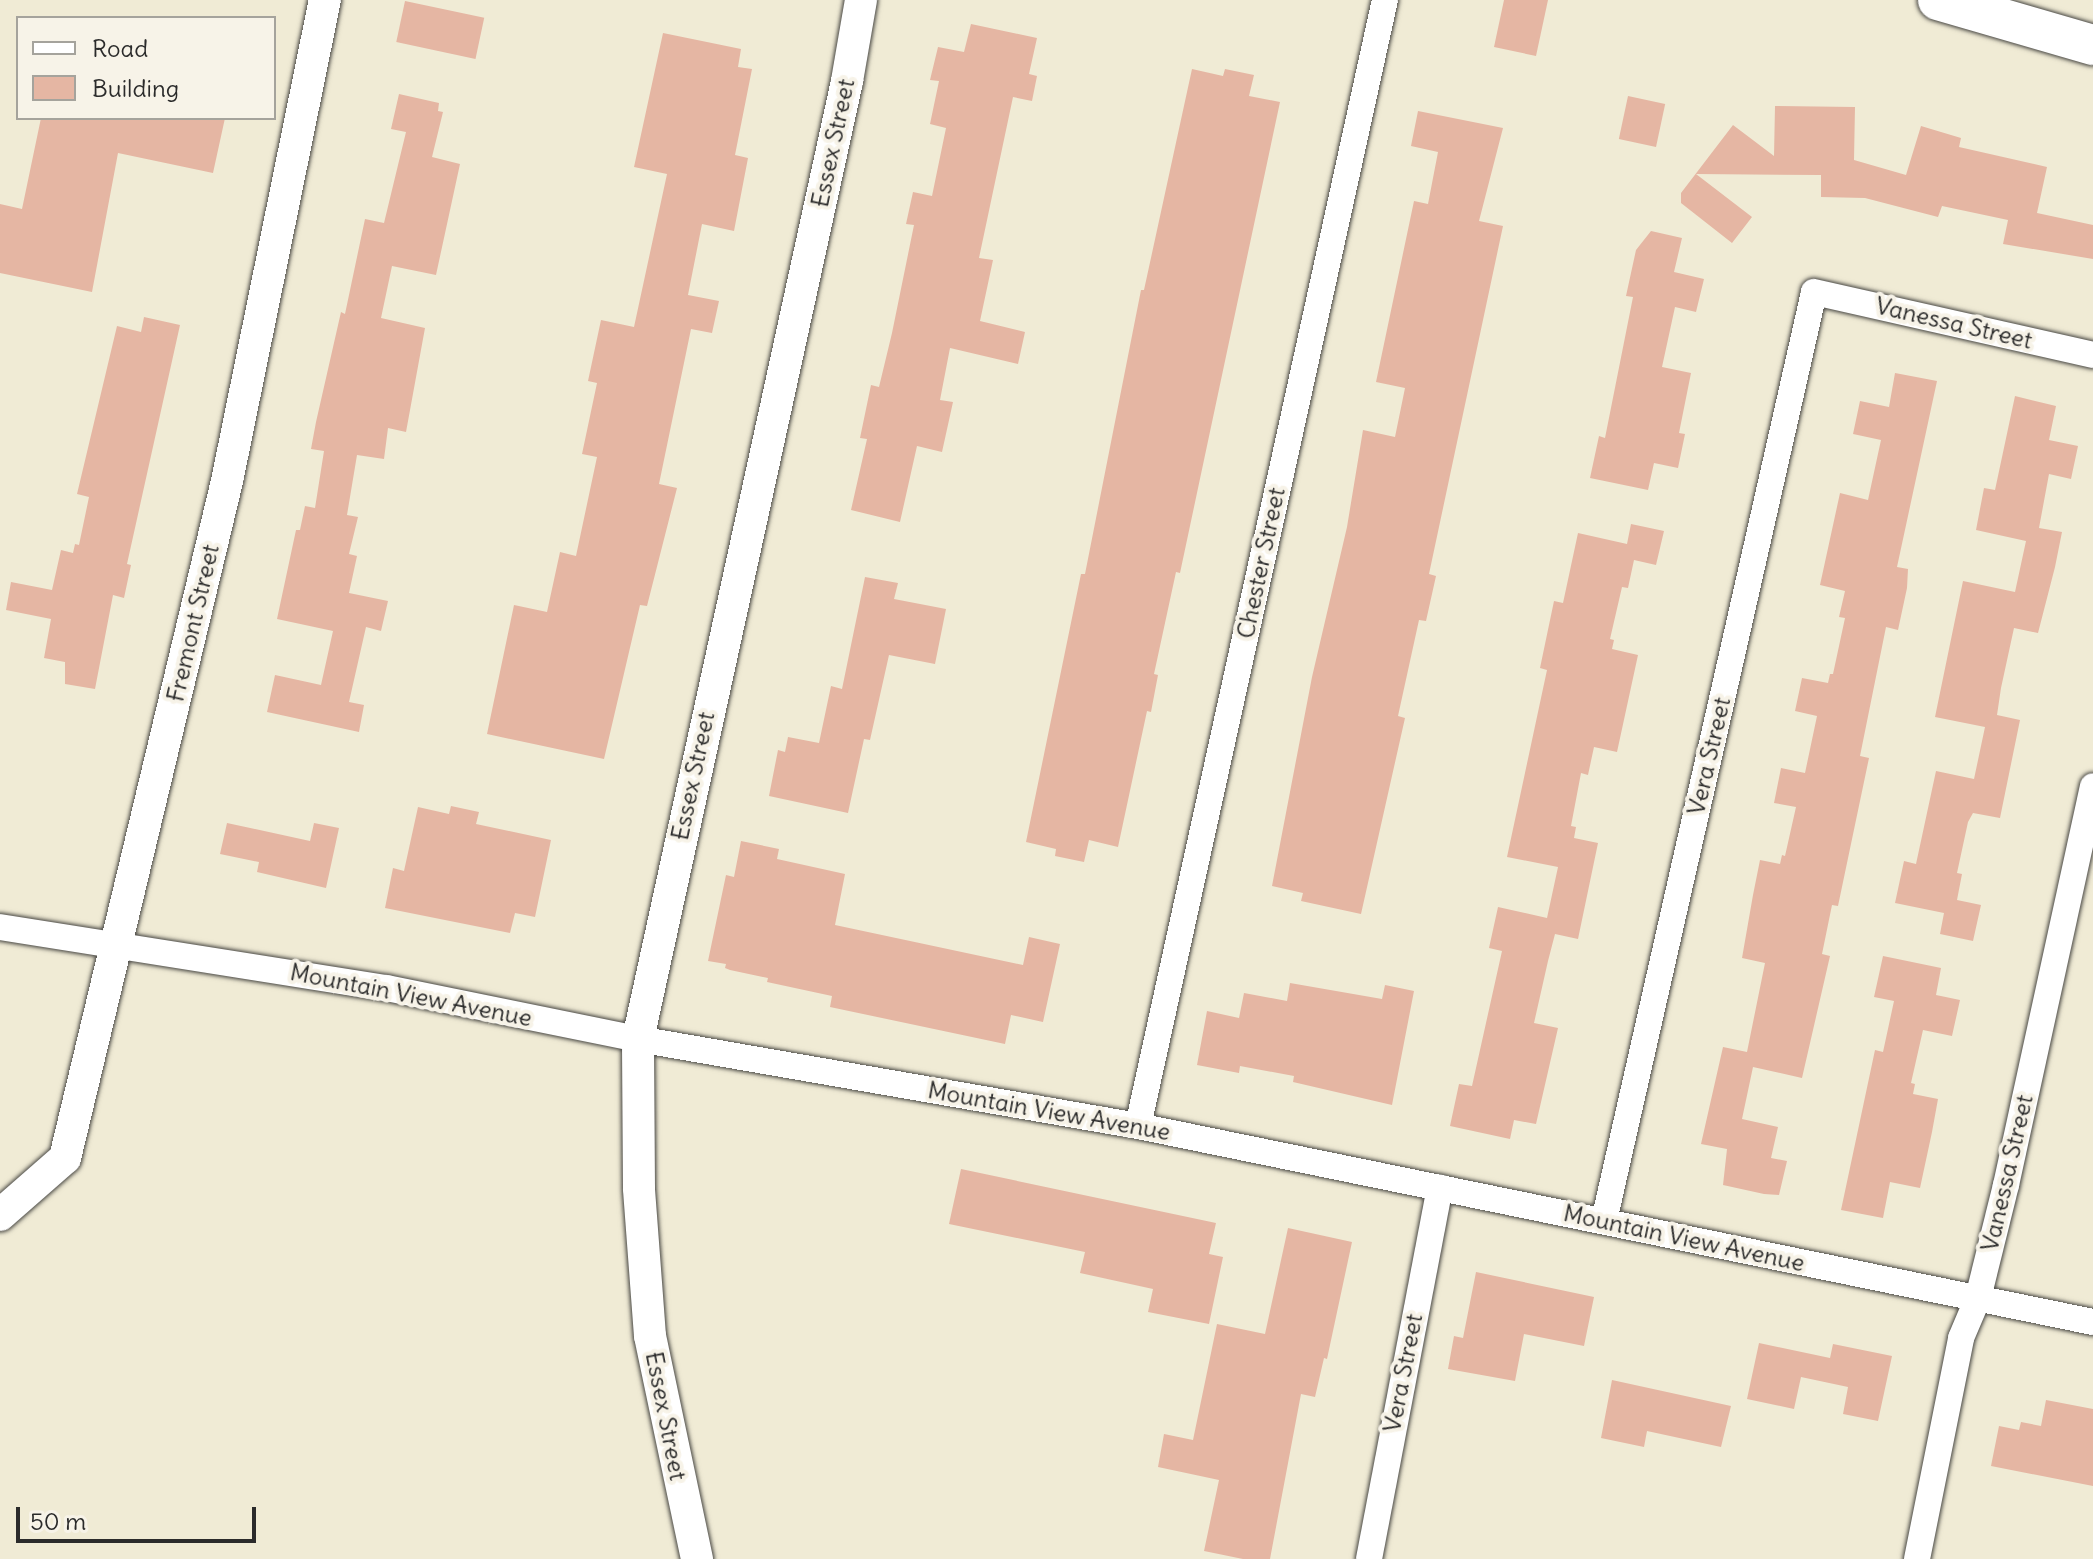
<!DOCTYPE html>
<html>
<head>
<meta charset="utf-8">
<style>
  body { margin:0 }
  #map { position:relative; width:2093px; height:1559px; overflow:hidden; background:#f0ebd5; font-family:Delius,sans-serif }
  div>[style] { position:absolute }
  .building>* { inset:0; background:#e5b6a3; transform-origin:0 0 }
  .roads { filter:drop-shadow(0 0 2px #494844) drop-shadow(0 0 2px #494844) }
  .minor>* { height:26px; margin:-13px; padding:0 13px; transform-origin:13px; border-radius:13px; background:#fff }
  .tertiary>* { height:32px; margin:-16px; padding:0 16px; transform-origin:16px; border-radius:16px; background:#fff }
  .primary>* { height:40px; margin:-20px; padding:0 20px; transform-origin:20px; border-radius:20px; background:#fff }
  span { translate:-50% -50%; white-space:nowrap; text-align:center; line-height:1.15; -webkit-text-stroke:8px #f7f3e8; paint-order:stroke }
  .street-label { font-size:24px; color:#2b2b2b }
  .legend { position:absolute; left:16px; top:16px; width:260px; height:104px; box-sizing:border-box; background:#f7f3e8; border:2px solid #a5a39c; margin:0; padding:10px 14px; list-style:none; font-size:24px; color:#2b2b2b }
  .legend li { display:flex; align-items:center; gap:16px; height:40px }
  .legend b { width:40px; border:2px solid #a5a39c }
  .scale { position:absolute; left:16px; top:1507px; width:240px; height:36px; box-sizing:border-box; border:4px solid #2b2b2b; border-top:0; padding-left:10px; font-size:24px; line-height:28px; white-space:nowrap; color:#2b2b2b; -webkit-text-stroke:6px #f7f3e8; paint-order:stroke }
</style>
</head>
<body>
<div id="map">
  <div class="building">
    <div style="clip-path:polygon(1504px 0,1548px 0,1536px 56px,1494px 47px)"></div>
    <div style="left:405px;top:1px;width:81px;height:42px;rotate:12deg"></div>
    <div style="clip-path:polygon(971px 24px,1037px 38px,1029px 74px,1037px 76px,1032px 101px,1013px 97px,979px 258px,993px 260px,980px 321px,1025px 332px,1018px 364px,950px 348px,940px 400px,953px 402px,942px 452px,917px 446px,900px 522px,851px 510px,867px 439px,860px 438px,871px 385px,879px 387px,892px 333px,914px 225px,906px 224px,913px 192px,932px 196px,946px 128px,930px 124px,939px 81px,930px 80px,938px 47px,964px 52px)"></div>
    <div style="clip-path:polygon(663px 33px,741px 49px,738px 67px,752px 69px,735px 155px,748px 158px,734px 231px,702px 224px,688px 295px,719px 301px,712px 333px,691px 329px,659px 484px,677px 488px,647px 606px,640px 605px,604px 759px,487px 734px,514px 605px,547px 612px,560px 552px,576px 556px,597px 457px,582px 454px,597px 383px,588px 381px,601px 320px,634px 327px,667px 174px,634px 167px)"></div>
    <div style="clip-path:polygon(1192px 69px,1223px 76px,1225px 69px,1254px 75px,1249px 96px,1280px 102px,1180px 573px,1176px 572px,1154px 674px,1158px 675px,1151px 712px,1147px 711px,1118px 847px,1089px 840px,1084px 862px,1055px 856px,1056px 849px,1026px 842px,1081px 574px,1085px 574px,1141px 290px,1144px 290px)"></div>
    <div style="clip-path:polygon(399px 94px,439px 103px,438px 111px,443px 112px,432px 157px,460px 164px,436px 275px,392px 266px,381px 318px,425px 328px,406px 432px,388px 428px,384px 459px,357px 455px,347px 515px,358px 517px,349px 554px,357px 556px,349px 593px,388px 601px,381px 631px,366px 627px,349px 702px,364px 705px,359px 732px,267px 712px,275px 675px,321px 685px,333px 631px,277px 619px,296px 530px,300px 530px,305px 506px,315px 508px,324px 451px,311px 449px,316px 422px,341px 312px,345px 314px,365px 219px,384px 223px,406px 132px,391px 129px)"></div>
    <div style="left:1628px;top:96px;width:38px;height:44px;rotate:12deg"></div>
    <div style="clip-path:polygon(1775px 106px,1855px 107px,1854px 160px,1906px 175px,1921px 126px,1961px 138px,1959px 147px,2047px 167px,2037px 213px,2093px 225px,2093px 259px,2003px 244px,2008px 220px,1942px 206px,1938px 217px,1865px 198px,1821px 197px,1821px 175px,1696px 174px,1752px 217px,1732px 243px,1681px 203px,1681px 193px,1733px 125px,1774px 156px)"></div>
    <div style="clip-path:polygon(1418px 111px,1503px 128px,1479px 221px,1503px 226px,1429px 574px,1436px 576px,1426px 621px,1419px 620px,1398px 716px,1405px 718px,1361px 914px,1301px 901px,1303px 893px,1272px 886px,1312px 677px,1347px 527px,1363px 430px,1395px 437px,1405px 388px,1376px 382px,1414px 201px,1428px 204px,1438px 152px,1411px 146px)"></div>
    <div style="clip-path:polygon(41px 118px,225px 118px,213px 173px,118px 153px,92px 292px,0 273px,0 204px,22px 209px)"></div>
    <div style="clip-path:polygon(1651px 231px,1682px 238px,1674px 272px,1704px 279px,1696px 312px,1675px 307px,1662px 367px,1691px 373px,1679px 433px,1685px 434px,1678px 468px,1654px 463px,1648px 490px,1590px 478px,1599px 436px,1605px 438px,1633px 297px,1626px 296px,1636px 250px)"></div>
    <div style="clip-path:polygon(144px 317px,180px 325px,127px 564px,131px 565px,124px 598px,113px 595px,95px 689px,65px 684px,65px 662px,44px 658px,51px 619px,6px 610px,11px 582px,52px 590px,61px 550px,73px 553px,75px 544px,79px 545px,89px 497px,77px 494px,117px 326px,141px 332px)"></div>
    <div style="clip-path:polygon(1895px 373px,1937px 381px,1897px 567px,1908px 569px,1907px 588px,1898px 630px,1886px 627px,1860px 756px,1869px 758px,1838px 906px,1832px 905px,1822px 954px,1830px 956px,1802px 1078px,1753px 1067px,1742px 1119px,1778px 1127px,1771px 1158px,1787px 1161px,1779px 1195px,1764px 1194px,1723px 1185px,1727px 1149px,1701px 1144px,1723px 1047px,1747px 1052px,1765px 963px,1742px 958px,1753px 895px,1760px 860px,1780px 864px,1782px 855px,1785px 856px,1796px 807px,1774px 803px,1781px 768px,1805px 773px,1817px 716px,1795px 711px,1802px 678px,1828px 683px,1830px 674px,1833px 674px,1845px 618px,1839px 617px,1845px 591px,1820px 585px,1840px 493px,1868px 500px,1881px 440px,1853px 434px,1860px 401px,1889px 407px)"></div>
    <div style="clip-path:polygon(2015px 396px,2056px 406px,2049px 440px,2078px 446px,2071px 479px,2049px 474px,2039px 528px,2062px 532px,2055px 567px,2038px 633px,2014px 628px,2001px 688px,1997px 715px,2020px 720px,2000px 818px,1973px 813px,1968px 822px,1957px 873px,1962px 874px,1957px 900px,1981px 905px,1973px 941px,1940px 934px,1944px 913px,1895px 903px,1904px 861px,1916px 864px,1936px 771px,1974px 779px,1985px 727px,1935px 717px,1963px 581px,2015px 592px,2026px 541px,1976px 530px,1984px 488px,1995px 490px)"></div>
    <div style="clip-path:polygon(1631px 524px,1664px 531px,1656px 565px,1634px 560px,1628px 588px,1622px 587px,1610px 639px,1614px 640px,1612px 649px,1638px 655px,1617px 752px,1594px 747px,1588px 775px,1581px 773px,1571px 826px,1576px 827px,1574px 838px,1598px 843px,1578px 939px,1555px 934px,1548px 961px,1534px 1023px,1558px 1028px,1536px 1124px,1514px 1120px,1510px 1139px,1450px 1126px,1459px 1084px,1472px 1086px,1502px 951px,1489px 948px,1498px 907px,1547px 918px,1558px 867px,1507px 857px,1547px 670px,1540px 668px,1554px 601px,1563px 603px,1578px 533px,1627px 544px)"></div>
    <div style="clip-path:polygon(865px 577px,898px 583px,894px 599px,946px 609px,935px 664px,889px 655px,870px 740px,864px 739px,848px 813px,769px 796px,778px 750px,785px 752px,788px 737px,819px 743px,831px 686px,842px 689px)"></div>
    <div style="clip-path:polygon(451px 806px,479px 812px,476px 824px,551px 840px,535px 917px,515px 913px,510px 933px,385px 908px,393px 868px,404px 871px,418px 807px,449px 814px)"></div>
    <div style="clip-path:polygon(227px 823px,310px 841px,314px 823px,339px 828px,326px 888px,257px 872px,259px 862px,220px 854px)"></div>
    <div style="clip-path:polygon(741px 841px,779px 849px,777px 859px,845px 874px,835px 925px,1023px 965px,1029px 937px,1060px 944px,1043px 1022px,1011px 1015px,1005px 1044px,830px 1007px,832px 996px,767px 982px,768px 978px,730px 970px,725px 968px,726px 964px,708px 961px,726px 875px,734px 877px)"></div>
    <div style="clip-path:polygon(1883px 956px,1941px 968px,1936px 995px,1960px 1000px,1952px 1036px,1923px 1030px,1911px 1083px,1915px 1084px,1913px 1094px,1938px 1099px,1932px 1132px,1920px 1188px,1890px 1182px,1883px 1218px,1841px 1210px,1875px 1050px,1883px 1052px,1894px 1001px,1874px 997px)"></div>
    <div style="clip-path:polygon(1290px 983px,1382px 999px,1385px 985px,1414px 991px,1392px 1105px,1293px 1082px,1294px 1076px,1240px 1066px,1239px 1073px,1197px 1065px,1207px 1011px,1239px 1018px,1244px 993px,1287px 1001px)"></div>
    <div style="clip-path:polygon(961px 1169px,1216px 1223px,1209px 1254px,1223px 1257px,1209px 1324px,1148px 1312px,1153px 1289px,1080px 1273px,1085px 1252px,949px 1224px)"></div>
    <div style="clip-path:polygon(1288px 1228px,1352px 1242px,1327px 1359px,1324px 1358px,1315px 1397px,1301px 1394px,1270px 1559px,1243px 1559px,1204px 1551px,1219px 1480px,1158px 1467px,1164px 1434px,1193px 1440px,1217px 1324px,1265px 1334px)"></div>
    <div style="clip-path:polygon(1476px 1272px,1594px 1297px,1584px 1346px,1524px 1334px,1515px 1381px,1448px 1369px,1454px 1336px,1463px 1338px)"></div>
    <div style="clip-path:polygon(1759px 1343px,1830px 1358px,1833px 1344px,1892px 1356px,1878px 1421px,1843px 1414px,1848px 1387px,1801px 1377px,1794px 1409px,1747px 1399px)"></div>
    <div style="clip-path:polygon(1612px 1380px,1731px 1406px,1721px 1447px,1647px 1431px,1644px 1447px,1601px 1438px)"></div>
    <div style="clip-path:polygon(2046px 1400px,2093px 1409px,2093px 1486px,1991px 1466px,1999px 1426px,2019px 1430px,2021px 1422px,2041px 1426px)"></div>
  </div>
  <div class="roads">
    <div class="minor">
      <div style="left:0;top:927px;width:392px;rotate:9deg"></div>
      <div style="left:387px;top:988px;width:256px;rotate:11.5deg"></div>
      <div style="left:638px;top:1039px;width:508px;rotate:9.87deg"></div>
      <div style="left:1138px;top:1126px;width:975px;rotate:11.6deg"></div>
      <div style="left:1138px;top:1126px;width:1153px;rotate:-77.63deg"></div>
      <div style="left:1604px;top:1221px;width:952px;rotate:-77.26deg"></div>
      <div style="left:1814px;top:292px;width:286px;rotate:12.7deg"></div>
      <div style="left:1369px;top:1559px;width:378px;rotate:-79.2deg"></div>
      <div style="left:1917px;top:1559px;width:225px;rotate:-78.7deg"></div>
      <div style="left:1961px;top:1338px;width:43px;rotate:-67deg"></div>
      <div style="left:1978px;top:1298px;width:116px;rotate:-76.1deg"></div>
      <div style="left:2006px;top:1185px;width:408px;rotate:-77.7deg"></div>
    </div>
    <div class="tertiary">
      <div style="left:0;top:1215px;width:86px;rotate:-41.2deg"></div>
      <div style="left:65px;top:1158px;width:696px;rotate:-76.54deg"></div>
      <div style="left:227px;top:481px;width:491px;rotate:-78.5deg"></div>
      <div style="left:697px;top:1559px;width:228px;rotate:-101.9deg"></div>
      <div style="left:650px;top:1336px;width:148px;rotate:-94.3deg"></div>
      <div style="left:639px;top:1188px;width:149px;rotate:-90.4deg"></div>
      <div style="left:638px;top:1039px;width:981px;rotate:-77.69deg"></div>
      <div style="left:847px;top:81px;width:82px;rotate:-80.2deg"></div>
    </div>
    <div class="primary">
      <div style="left:1938px;top:0;width:161px;rotate:16.2deg"></div>
    </div>
  </div>
  <div class="street-label">
    <span style="left:833px;top:143px;rotate:-78deg">Essex Street</span>
    <span style="left:1954px;top:323px;rotate:13deg">Vanessa Street</span>
    <span style="left:1261px;top:563px;rotate:-78deg">Chester Street</span>
    <span style="left:193px;top:623px;rotate:-77deg">Fremont Street</span>
    <span style="left:1709px;top:756px;rotate:-77deg">Vera Street</span>
    <span style="left:693px;top:776px;rotate:-78deg">Essex Street</span>
    <span style="left:411px;top:995px;rotate:11deg">Mountain View Avenue</span>
    <span style="left:1049px;top:1111px;rotate:10deg">Mountain View Avenue</span>
    <span style="left:2007px;top:1173px;rotate:-77deg">Vanessa Street</span>
    <span style="left:1684px;top:1238px;rotate:12deg">Mountain View Avenue</span>
    <span style="left:1403px;top:1373px;rotate:-79deg">Vera Street</span>
    <span style="left:666px;top:1416px;rotate:79deg">Essex Street</span>
  </div>
  <ul class="legend">
  <li><b style="height:10px;background:#fff"></b>Road</li>
  <li><b style="height:22px;background:#e5b6a3"></b>Building</li>
  </ul>
  <div class="scale">50 m</div>
</div>
</body>
</html>
